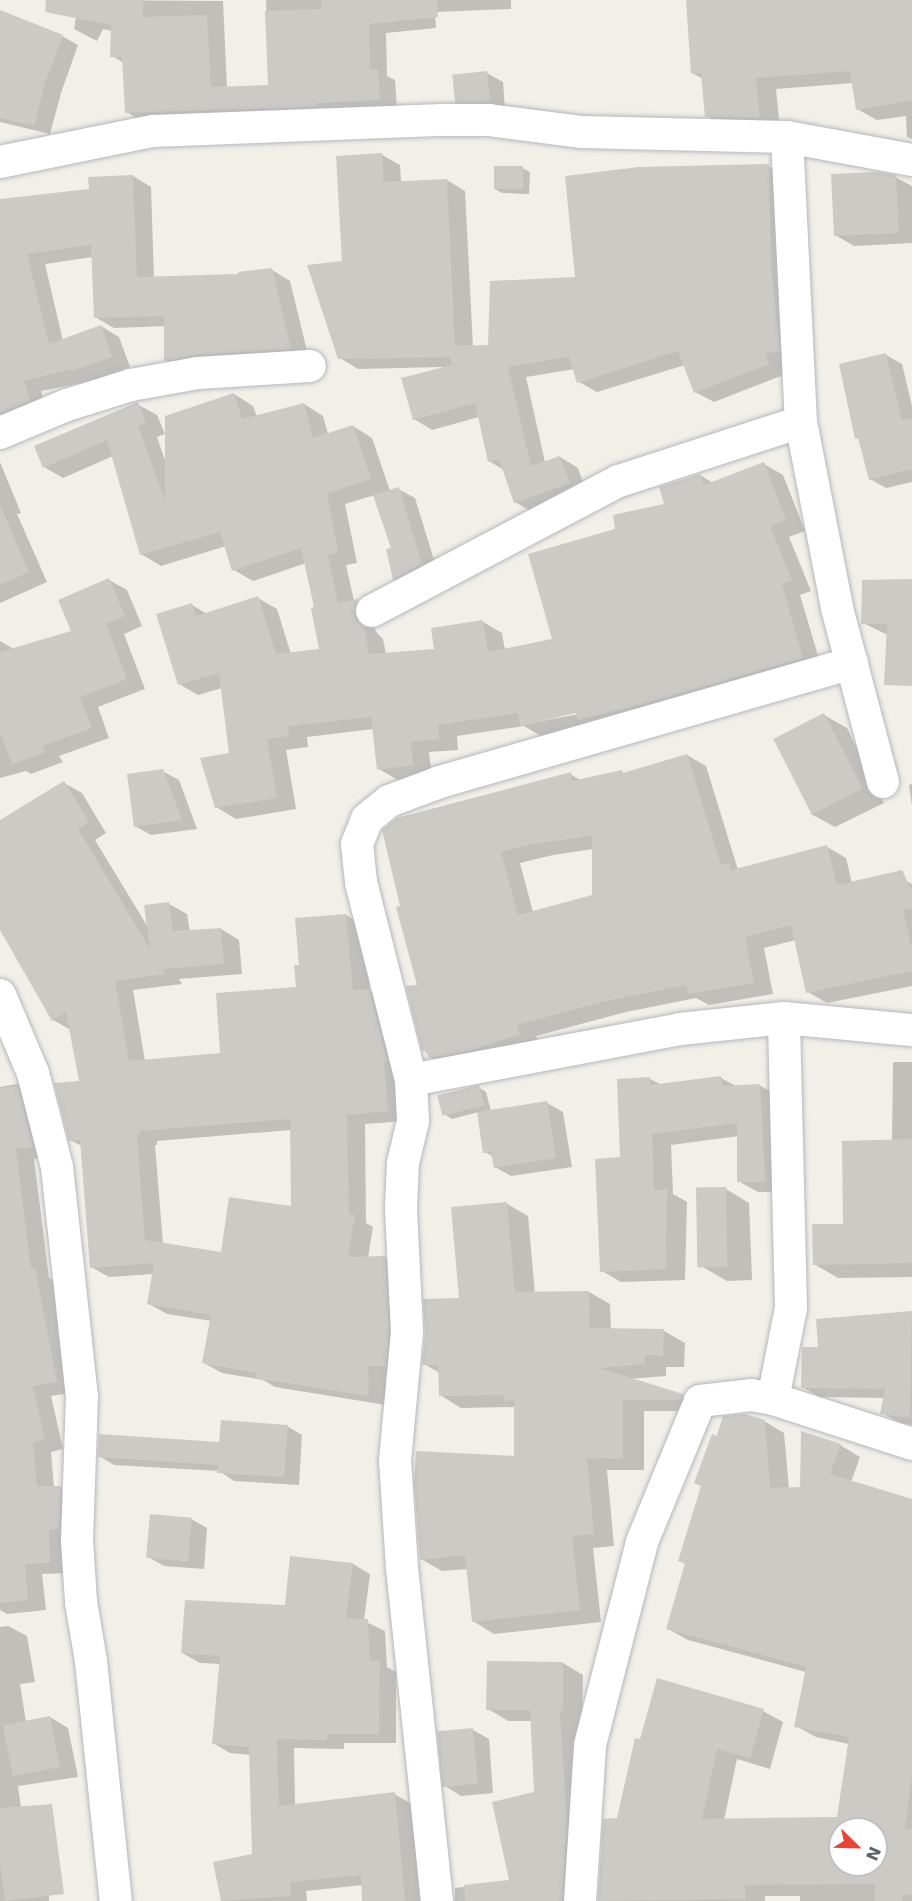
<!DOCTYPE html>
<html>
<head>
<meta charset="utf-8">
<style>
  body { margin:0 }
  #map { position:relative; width:912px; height:1901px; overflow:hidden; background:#f1efe8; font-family:"DejaVu Sans",sans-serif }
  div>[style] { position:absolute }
  .shadow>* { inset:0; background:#0003 }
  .building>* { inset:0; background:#cccac5; transform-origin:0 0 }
  .roads { filter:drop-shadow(0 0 2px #b5b8bc) drop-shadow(0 0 2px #b5b8bc) }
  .minor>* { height:32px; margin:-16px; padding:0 16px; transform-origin:16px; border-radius:16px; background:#fff }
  span { translate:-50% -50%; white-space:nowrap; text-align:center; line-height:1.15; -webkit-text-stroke:6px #fff; paint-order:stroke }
  .north { position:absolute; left:828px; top:1817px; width:60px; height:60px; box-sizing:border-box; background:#fff; border:2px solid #bfc1c3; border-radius:50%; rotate:113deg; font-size:16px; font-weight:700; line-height:24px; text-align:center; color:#5f6368 }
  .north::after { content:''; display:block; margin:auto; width:21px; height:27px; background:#ea4335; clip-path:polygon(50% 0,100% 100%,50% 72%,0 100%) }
</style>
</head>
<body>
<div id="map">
  <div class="shadow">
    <div style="clip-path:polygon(79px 0,223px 1px,227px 88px,270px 86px,266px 0,511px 0,511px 9px,435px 12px,436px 28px,386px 33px,387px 76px,395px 80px,397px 109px,144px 123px,127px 112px,124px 63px,112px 56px,112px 31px,103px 29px,97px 41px,74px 29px)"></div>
    <div style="clip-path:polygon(696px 0,912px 0,912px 139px,907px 137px,906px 116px,877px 120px,857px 109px,853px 83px,776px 89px,780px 129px,727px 128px,707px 116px,703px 79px,692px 73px)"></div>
    <div style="clip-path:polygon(0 12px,62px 36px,78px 45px,61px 93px,50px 134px,0 122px)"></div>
    <div style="clip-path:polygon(487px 73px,503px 82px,505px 110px,472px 110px,455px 101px)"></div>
    <div style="clip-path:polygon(382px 155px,400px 165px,401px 183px,447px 180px,465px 191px,473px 347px,489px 347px,577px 278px,768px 166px,787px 177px,797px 362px,782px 363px,786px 374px,714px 402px,695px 392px,685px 365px,597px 392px,579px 382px,575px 369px,526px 377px,545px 462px,560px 457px,578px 468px,587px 494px,534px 513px,515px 502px,504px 470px,489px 461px,479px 417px,432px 430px,414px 419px,443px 367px,358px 369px,340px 358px,344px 262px)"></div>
    <div style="clip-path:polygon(522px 168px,530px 172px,529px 194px,502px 193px,495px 189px)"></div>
    <div style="clip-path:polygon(133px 176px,151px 187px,154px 278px,240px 276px,272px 270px,290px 281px,309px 359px,184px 370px,166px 360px,166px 326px,114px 328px,95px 317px,93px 257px,45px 264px,63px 341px,101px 326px,119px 337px,130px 367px,92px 381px,41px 391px,47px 411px,0 428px,0 201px,90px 191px)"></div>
    <div style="clip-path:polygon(895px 177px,912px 186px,912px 243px,854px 246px,835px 235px)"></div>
    <div style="clip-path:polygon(886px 355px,902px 364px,912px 406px,912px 482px,886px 488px,870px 479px,860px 440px,857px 438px)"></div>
    <div style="clip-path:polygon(evenodd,234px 394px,253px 406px,257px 417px,304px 404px,323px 416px,328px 434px,353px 426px,372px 438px,390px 491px,398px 489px,415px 498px,438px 573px,410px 588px,394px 579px,393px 549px,375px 495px,345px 504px,357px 563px,346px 565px,354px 601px,377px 612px,373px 623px,376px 632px,383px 639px,386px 654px,436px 650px,483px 622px,502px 633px,505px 650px,554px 640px,617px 530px,666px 506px,700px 475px,713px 483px,764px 464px,783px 475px,805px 531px,789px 537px,811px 591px,800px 595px,822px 669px,541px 736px,524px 726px,457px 736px,458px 750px,429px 752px,432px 776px,398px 780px,379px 769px,374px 729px,307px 737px,308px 747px,286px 750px,296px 809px,236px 819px,216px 807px,230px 754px,222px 688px,198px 695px,179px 684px,192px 605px,207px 614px,258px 598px,277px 609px,291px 654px,321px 651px,316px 608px,306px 563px,253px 581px,234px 570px,226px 546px,161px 566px,141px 554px,113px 456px,63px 478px,44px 467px,137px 404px,157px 415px,165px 434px,157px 437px,166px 463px,234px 394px,583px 710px,584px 713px,526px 724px,583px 710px)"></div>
    <div style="clip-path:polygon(0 462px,21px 513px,17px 514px,47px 582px,0 603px)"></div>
    <div style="clip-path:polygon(109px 580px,127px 590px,142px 626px,124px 634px,145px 689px,98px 707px,109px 738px,59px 756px,63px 762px,31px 774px,26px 771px,0 778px,0 641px,14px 649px,73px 632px)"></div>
    <div style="clip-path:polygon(912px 581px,912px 663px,888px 635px,863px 623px)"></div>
    <div style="clip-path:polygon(824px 715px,847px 728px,884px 803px,835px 827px,811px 814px)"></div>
    <div style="clip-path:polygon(evenodd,687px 755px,706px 766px,738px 870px,827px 847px,846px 858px,852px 883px,894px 874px,912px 884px,912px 986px,827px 1003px,808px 992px,796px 940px,764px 948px,773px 994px,709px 1005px,696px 998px,626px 1012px,536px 1036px,539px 1045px,450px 1069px,430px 1057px,424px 1050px,419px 986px,398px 908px,570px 774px,582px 781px,622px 772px,625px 774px,687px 755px,593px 849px,594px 896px,533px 912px,520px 863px,553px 855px,593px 849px)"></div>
    <div style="clip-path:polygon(162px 771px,179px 780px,197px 829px,151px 835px,135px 826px)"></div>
    <div style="clip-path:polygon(evenodd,64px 783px,82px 793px,106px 833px,95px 840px,149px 929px,169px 904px,187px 914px,190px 932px,221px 929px,239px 940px,242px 974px,179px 979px,182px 984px,133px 990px,145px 1061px,222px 1054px,297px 988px,300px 966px,297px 920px,346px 915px,364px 926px,370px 991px,387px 1001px,406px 1121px,365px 1124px,366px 1223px,373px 1227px,368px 1258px,385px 1257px,403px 1268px,404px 1375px,386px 1376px,386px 1405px,275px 1387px,263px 1380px,222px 1373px,204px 1363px,212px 1321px,167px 1314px,149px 1304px,154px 1274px,109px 1277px,91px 1267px,82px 1146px,70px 1140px,81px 1083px,71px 1030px,53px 1020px,0 929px,0 822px,64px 783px,291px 1130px,292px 1207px,222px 1254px,163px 1244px,155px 1145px,157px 1145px,157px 1141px,291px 1130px)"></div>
    <div style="clip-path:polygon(912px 784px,912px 806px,909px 785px)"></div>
    <div style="clip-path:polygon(893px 1062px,912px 1062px,912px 1277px,838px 1278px,814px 1264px,845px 1226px,892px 1141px)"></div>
    <div style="clip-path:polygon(721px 1078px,736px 1086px,759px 1085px,779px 1096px,784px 1192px,758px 1192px,738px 1181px,739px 1136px,671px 1145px,673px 1194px,687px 1202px,685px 1280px,621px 1282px,602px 1271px,622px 1158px,650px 1079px,662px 1085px)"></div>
    <div style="clip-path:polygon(17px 1084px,35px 1095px,50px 1155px,34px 1159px,49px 1278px,53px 1280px,75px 1392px,51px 1396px,63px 1449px,51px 1452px,54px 1488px,60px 1488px,79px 1498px,68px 1573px,42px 1574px,46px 1610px,7px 1614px,0 1610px,0 1087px)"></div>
    <div style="clip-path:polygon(478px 1087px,486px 1092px,491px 1111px,547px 1103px,563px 1112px,572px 1167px,511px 1176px,495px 1167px,494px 1157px,485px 1152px,479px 1112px,452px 1119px,444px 1114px)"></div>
    <div style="clip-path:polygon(726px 1189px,749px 1203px,752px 1280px,727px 1281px,703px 1267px)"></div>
    <div style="clip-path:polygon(507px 1204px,528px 1216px,535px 1293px,589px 1292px,610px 1304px,611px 1330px,664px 1331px,685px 1343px,684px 1367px,666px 1367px,666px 1376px,629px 1379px,682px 1396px,703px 1408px,702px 1411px,644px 1411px,644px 1470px,607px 1470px,614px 1546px,593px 1548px,601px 1622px,494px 1634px,473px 1621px,468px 1569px,442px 1571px,421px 1559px,515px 1458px,515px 1407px,461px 1408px,440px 1395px,440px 1373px,424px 1364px,460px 1299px)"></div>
    <div style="clip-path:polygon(912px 1312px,912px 1425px,900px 1423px,882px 1413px,885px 1398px,820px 1397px,802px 1387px,820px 1349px,818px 1321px)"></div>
    <div style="clip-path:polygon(evenodd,764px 1421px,784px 1433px,789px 1489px,802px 1488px,840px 1445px,860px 1457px,851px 1482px,912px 1500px,912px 1901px,800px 1901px,800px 1896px,765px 1896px,765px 1901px,600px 1901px,605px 1821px,618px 1819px,641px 1740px,763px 1711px,783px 1722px,770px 1769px,737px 1759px,724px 1820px,839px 1819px,849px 1744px,816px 1737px,796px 1726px,806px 1672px,688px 1640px,668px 1629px,686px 1564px,679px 1561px,718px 1437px,764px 1421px,840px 1829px,876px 1829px,876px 1865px,840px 1865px,840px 1829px)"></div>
    <div style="clip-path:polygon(287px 1426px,302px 1435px,299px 1485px,234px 1481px,219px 1471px,114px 1465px,99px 1456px,221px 1443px)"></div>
    <div style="clip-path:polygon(191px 1519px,207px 1528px,204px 1569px,164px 1566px,148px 1557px)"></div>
    <div style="clip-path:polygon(353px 1564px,370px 1574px,364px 1621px,385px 1631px,387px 1667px,396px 1672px,396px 1743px,344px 1743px,344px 1749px,294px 1748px,295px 1805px,394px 1794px,412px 1804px,420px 1901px,364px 1901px,363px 1885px,306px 1891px,307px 1901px,222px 1901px,215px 1863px,254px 1855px,251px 1755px,230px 1753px,213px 1743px,221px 1664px,200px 1663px,182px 1653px,286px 1607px)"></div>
    <div style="clip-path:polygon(8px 1626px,27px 1636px,35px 1682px,20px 1684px,26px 1722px,50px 1717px,68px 1728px,78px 1777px,18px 1786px,21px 1808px,48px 1818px,49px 1901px,0 1901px,0 1627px)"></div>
    <div style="clip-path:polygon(563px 1663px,583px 1675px,582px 1721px,579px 1721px,587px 1835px,582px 1901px,455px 1901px,455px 1888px,511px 1881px,536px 1794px,532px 1721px,508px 1721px,488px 1709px)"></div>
    <div style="clip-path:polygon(473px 1730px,489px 1739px,493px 1793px,461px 1796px,445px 1786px)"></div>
  </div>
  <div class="building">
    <div style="clip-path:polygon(46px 0,143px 0,143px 17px,207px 15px,211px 87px,268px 85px,265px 11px,322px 9px,321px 0,437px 0,438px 17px,369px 24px,370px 69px,378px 69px,380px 100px,316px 103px,317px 107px,125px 113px,122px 57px,110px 57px,111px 25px,45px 12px)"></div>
    <div style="clip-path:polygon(686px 0,912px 0,912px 100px,856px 110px,850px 71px,756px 78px,760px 118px,705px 117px,701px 73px,691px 74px)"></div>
    <div style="clip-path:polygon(0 10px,63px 35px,45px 83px,34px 126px,0 118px)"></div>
    <div style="left:487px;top:71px;width:31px;height:35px;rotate:84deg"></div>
    <div style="clip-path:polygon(382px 153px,384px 182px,447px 179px,455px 346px,488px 345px,490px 281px,575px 277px,565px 176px,639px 167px,769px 164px,771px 265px,780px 352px,765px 353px,769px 364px,694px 393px,678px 351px,577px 383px,569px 357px,508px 367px,531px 466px,560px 456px,570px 483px,514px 503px,499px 459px,488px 462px,475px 403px,413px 420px,401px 378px,452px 365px,450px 357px,338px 359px,307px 265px,342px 261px,336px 156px)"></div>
    <div style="left:494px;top:166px;width:29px;height:23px"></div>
    <div style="clip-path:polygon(877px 172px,896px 175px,899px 233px,834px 236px,831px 174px)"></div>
    <div style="clip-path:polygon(133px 175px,137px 277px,238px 274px,238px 272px,272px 268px,291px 349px,197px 355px,164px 361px,164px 316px,94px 318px,91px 245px,27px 254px,49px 344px,101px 325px,112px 357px,72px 371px,71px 369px,24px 381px,30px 401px,0 413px,0 199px,89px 189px,88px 177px)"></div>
    <div style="clip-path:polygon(886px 353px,902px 420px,912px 418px,912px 469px,869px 480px,858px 438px,855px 439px,839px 364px)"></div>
    <div style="clip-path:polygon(234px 393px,242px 419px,304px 403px,313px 438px,353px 425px,371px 479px,327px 493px,338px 552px,328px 555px,338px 603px,358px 599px,354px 611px,356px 620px,364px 627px,369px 654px,434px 649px,431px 628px,483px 620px,488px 652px,552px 639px,528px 554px,615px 529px,613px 515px,664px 504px,659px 487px,700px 474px,704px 485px,764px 462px,786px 520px,770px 526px,792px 580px,782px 584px,803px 658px,650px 702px,578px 720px,576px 713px,520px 726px,518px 713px,438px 725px,439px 739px,411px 742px,413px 765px,377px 770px,371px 717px,288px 726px,289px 736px,267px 739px,277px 798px,215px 808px,200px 758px,229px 753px,219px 673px,178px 685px,156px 614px,192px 603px,196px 616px,258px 596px,276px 654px,319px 649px,311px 608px,314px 607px,301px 548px,232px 571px,220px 532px,140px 555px,107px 440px,43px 468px,34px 446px,138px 402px,146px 423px,138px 426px,165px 500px,165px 416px)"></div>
    <div style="clip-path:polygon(399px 487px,422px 564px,393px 580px,386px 549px,391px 548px,373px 495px)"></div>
    <div style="clip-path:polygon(0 505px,29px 572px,0 585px)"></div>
    <div style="clip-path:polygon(109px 578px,125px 616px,106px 624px,127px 679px,80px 697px,92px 728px,42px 746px,46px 752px,12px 764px,0 732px,0 652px,71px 631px,58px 600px)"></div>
    <div style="clip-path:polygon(912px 579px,912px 686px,884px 685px,887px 624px,861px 624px,862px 580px)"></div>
    <div style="left:824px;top:713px;width:85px;height:57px;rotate:63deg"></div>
    <div style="clip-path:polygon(evenodd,687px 754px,721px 865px,729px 863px,731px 870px,827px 845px,837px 885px,902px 870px,912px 891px,912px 909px,903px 909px,912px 949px,912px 971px,806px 993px,791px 925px,745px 937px,754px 983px,688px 994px,686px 985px,606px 1001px,517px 1025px,520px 1034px,469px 1051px,429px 1058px,426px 1050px,422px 1051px,406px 986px,417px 985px,396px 907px,400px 906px,382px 830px,397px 818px,571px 772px,572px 781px,622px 770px,623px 773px,687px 754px,592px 836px,592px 895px,518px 915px,501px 852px,532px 844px,592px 836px)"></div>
    <div style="clip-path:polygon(163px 769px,182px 820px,134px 827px,127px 774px)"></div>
    <div style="clip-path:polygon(evenodd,64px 781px,89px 822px,78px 829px,150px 949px,144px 905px,169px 902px,173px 931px,221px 928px,224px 964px,162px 969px,165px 974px,115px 981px,129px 1061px,220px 1053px,216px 993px,296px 987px,294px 965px,299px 965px,295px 918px,346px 914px,353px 990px,369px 989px,387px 1060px,384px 1061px,388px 1111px,347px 1115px,349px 1214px,355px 1215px,348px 1257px,385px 1256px,389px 1332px,386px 1366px,368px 1366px,369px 1396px,255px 1378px,256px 1373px,202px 1363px,211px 1315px,147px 1304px,154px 1263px,90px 1268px,80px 1140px,69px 1141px,54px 1083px,79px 1081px,66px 1012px,52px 1021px,0 930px,0 820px,64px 781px,290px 1119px,291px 1206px,229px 1197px,221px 1252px,145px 1240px,137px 1135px,140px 1135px,139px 1131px,290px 1119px)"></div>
    <div style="clip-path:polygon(721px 1076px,722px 1086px,760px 1084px,765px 1182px,737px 1182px,737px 1123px,652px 1134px,654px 1190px,667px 1189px,666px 1269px,600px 1272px,595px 1159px,620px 1157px,617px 1079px,650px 1077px,650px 1085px)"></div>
    <div style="left:479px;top:1085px;width:21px;height:43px;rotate:76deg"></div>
    <div style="clip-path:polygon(18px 1086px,33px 1147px,16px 1149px,31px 1269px,35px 1268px,57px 1382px,33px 1386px,45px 1439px,33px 1442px,37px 1486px,61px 1486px,59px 1529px,49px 1529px,50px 1563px,25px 1564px,28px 1600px,0 1603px,0 1088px)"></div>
    <div style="clip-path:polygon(547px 1101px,556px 1158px,494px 1168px,491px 1152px,483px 1153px,477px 1112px)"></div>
    <div style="clip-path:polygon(912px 1139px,912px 1263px,813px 1265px,812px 1224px,843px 1224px,842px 1141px)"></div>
    <div style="left:726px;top:1187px;width:80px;height:30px;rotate:89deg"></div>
    <div style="clip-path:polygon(507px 1202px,515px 1292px,589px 1291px,590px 1328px,664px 1329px,663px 1356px,645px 1355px,645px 1364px,599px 1368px,683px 1394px,681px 1400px,623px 1400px,623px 1459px,587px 1458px,594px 1534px,572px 1536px,580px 1610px,472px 1622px,465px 1555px,420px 1560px,414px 1482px,416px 1451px,514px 1456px,514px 1400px,504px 1401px,504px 1395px,439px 1396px,438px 1365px,422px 1365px,425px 1334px,423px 1299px,459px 1298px,451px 1207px)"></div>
    <div style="clip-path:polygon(912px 1311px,910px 1418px,880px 1414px,885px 1389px,801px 1388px,802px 1347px,818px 1347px,816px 1319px)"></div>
    <div style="clip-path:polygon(evenodd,745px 1414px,765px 1420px,770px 1488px,800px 1487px,801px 1431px,841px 1444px,830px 1474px,912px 1499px,912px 1774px,905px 1829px,912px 1829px,912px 1895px,903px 1895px,902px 1901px,875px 1901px,875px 1884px,745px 1885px,746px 1899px,598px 1901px,603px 1819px,617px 1818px,635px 1738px,640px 1739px,657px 1678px,764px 1709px,750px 1758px,717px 1749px,702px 1819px,837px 1817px,849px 1737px,794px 1727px,806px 1667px,666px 1629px,685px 1563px,678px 1561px,701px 1486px,694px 1483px,712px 1434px,717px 1436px,723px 1416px,745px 1414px,840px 1829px,876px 1829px,876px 1865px,840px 1865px,840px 1829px)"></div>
    <div style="clip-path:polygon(221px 1420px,288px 1425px,284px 1477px,217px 1473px,218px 1465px,98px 1457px,99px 1434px,219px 1442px)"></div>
    <div style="left:150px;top:1514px;width:42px;height:44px;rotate:5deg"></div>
    <div style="clip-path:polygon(290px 1556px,353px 1563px,346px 1619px,368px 1619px,370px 1661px,380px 1661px,379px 1734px,327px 1734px,327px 1740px,277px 1739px,279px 1806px,395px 1792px,405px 1901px,362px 1901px,361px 1875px,290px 1882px,291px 1896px,221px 1901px,213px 1862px,252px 1854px,249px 1747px,212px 1744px,220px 1656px,181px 1653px,185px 1600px,285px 1605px)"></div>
    <div style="clip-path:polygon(487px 1661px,563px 1662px,563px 1711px,560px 1711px,567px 1823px,562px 1901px,465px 1901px,464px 1885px,509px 1880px,492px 1802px,534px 1792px,530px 1710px,486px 1710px)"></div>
    <div style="left:50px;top:1716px;width:52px;height:48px;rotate:79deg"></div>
    <div style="left:473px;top:1728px;width:56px;height:36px;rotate:85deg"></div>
    <div style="clip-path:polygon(52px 1804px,64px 1894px,5px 1901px,0 1864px,0 1808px)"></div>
  </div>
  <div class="roads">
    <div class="minor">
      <div style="left:787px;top:137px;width:285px;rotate:87.2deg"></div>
      <div style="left:801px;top:422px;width:189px;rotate:79deg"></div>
      <div style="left:837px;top:608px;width:180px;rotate:75.2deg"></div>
      <div style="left:0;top:162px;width:156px;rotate:-11.5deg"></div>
      <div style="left:153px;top:131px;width:290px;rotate:-2.2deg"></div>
      <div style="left:443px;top:120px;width:46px"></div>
      <div style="left:489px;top:120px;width:94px;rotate:7.4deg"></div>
      <div style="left:582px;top:132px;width:205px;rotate:1.4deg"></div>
      <div style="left:787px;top:137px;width:127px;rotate:10.4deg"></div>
      <div style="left:0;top:433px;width:73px;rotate:-22.7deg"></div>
      <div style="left:67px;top:405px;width:67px;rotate:-17.4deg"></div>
      <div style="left:131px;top:385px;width:68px;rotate:-10.2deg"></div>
      <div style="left:198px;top:373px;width:112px;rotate:-3.6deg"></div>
      <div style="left:372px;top:611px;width:279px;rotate:-27.8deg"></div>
      <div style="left:619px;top:481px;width:191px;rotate:-18deg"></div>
      <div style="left:0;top:995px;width:85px;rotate:67.1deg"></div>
      <div style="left:33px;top:1073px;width:97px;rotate:75.7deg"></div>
      <div style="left:57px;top:1167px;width:231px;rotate:83.8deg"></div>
      <div style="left:82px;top:1397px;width:144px;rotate:92deg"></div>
      <div style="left:77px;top:1541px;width:61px;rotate:86.2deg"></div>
      <div style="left:81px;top:1602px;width:60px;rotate:80.4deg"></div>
      <div style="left:91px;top:1661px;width:241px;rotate:84.1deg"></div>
      <div style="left:411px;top:1080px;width:274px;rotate:-10.7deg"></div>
      <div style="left:680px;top:1029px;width:105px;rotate:-6deg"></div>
      <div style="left:784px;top:1018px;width:129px;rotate:5.4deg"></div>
      <div style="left:773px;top:1399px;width:93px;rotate:-78.8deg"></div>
      <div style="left:791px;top:1308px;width:290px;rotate:-91.4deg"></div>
      <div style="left:437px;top:1901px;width:335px;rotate:-96deg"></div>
      <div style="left:402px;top:1568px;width:107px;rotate:-93.7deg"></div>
      <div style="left:395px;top:1461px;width:130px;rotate:-84.7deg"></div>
      <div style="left:407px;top:1332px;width:124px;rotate:-92.8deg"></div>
      <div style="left:401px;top:1208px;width:45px;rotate:-87.5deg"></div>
      <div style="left:403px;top:1163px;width:43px;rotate:-76.6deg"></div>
      <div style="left:413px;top:1121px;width:41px;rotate:-92.8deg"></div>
      <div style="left:411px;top:1080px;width:204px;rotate:-104.2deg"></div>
      <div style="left:361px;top:882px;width:38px;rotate:-96deg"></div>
      <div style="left:357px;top:844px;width:27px;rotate:-68deg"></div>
      <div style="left:367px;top:819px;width:28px;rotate:-39deg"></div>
      <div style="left:389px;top:801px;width:54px;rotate:-20.4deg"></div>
      <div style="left:440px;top:782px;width:429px;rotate:-16.1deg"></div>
      <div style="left:580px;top:1901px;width:156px;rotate:-86.3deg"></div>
      <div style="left:590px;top:1745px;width:210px;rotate:-75.6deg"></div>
      <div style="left:642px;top:1542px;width:152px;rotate:-67.6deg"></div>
      <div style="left:700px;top:1401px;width:51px;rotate:-6.7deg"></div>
      <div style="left:751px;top:1395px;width:22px;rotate:10deg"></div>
      <div style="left:773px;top:1399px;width:146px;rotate:17.9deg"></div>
    </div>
  </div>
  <div class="north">N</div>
</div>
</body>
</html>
